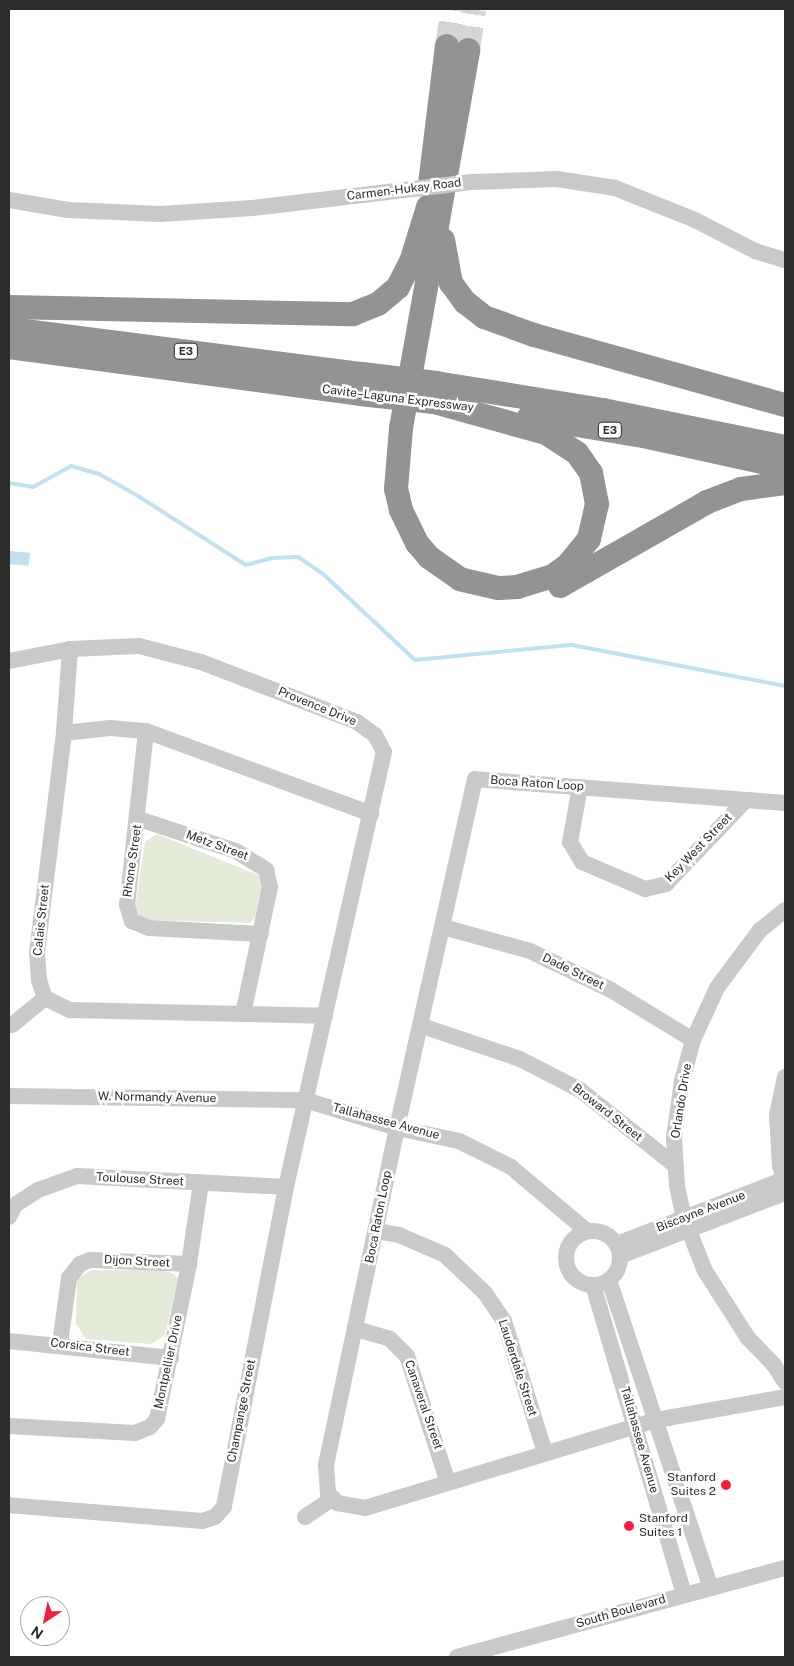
<!DOCTYPE html>
<html>
<head>
<meta charset="utf-8">
<style>
  body { margin:0 }
  #map { position:relative; width:794px; height:1666px; overflow:hidden; background:#fff; font-family:"Public Sans",sans-serif }
  div>[style] { position:absolute }
  .green>* { inset:0; background:#e4ebd8 }
  .water>* { inset:0; background:#c2e0ed; transform-origin:0 0 }
  .stream>* { height:4px; margin:-2px; padding:0 2px; transform-origin:2px; border-radius:2px; background:#c2e0ed }
  .highway-tunnel>* { height:24px; margin-top:-12px; transform-origin:0; background:repeating-linear-gradient(90deg,#d5d5d5 0 24px,transparent 0 36px) }
  .minor>* { height:16px; margin:-8px; padding:0 8px; transform-origin:8px; border-radius:8px; background:#c9c9c9 }
  .minor>.ring { margin:-8px; padding:0; box-sizing:content-box; background:none; border:16px solid #c9c9c9; border-radius:50% }
  .highway>* { height:24px; margin:-12px; padding:0 12px; transform-origin:12px; border-radius:12px; background:#939393 }
  .minor-bridge>* { height:16px; margin:-8px; padding:0 8px; transform-origin:8px; border-radius:8px; background:#c9c9c9 }
  .highway-bridge>* { height:24px; margin:-12px; padding:0 12px; transform-origin:12px; border-radius:12px; background:#939393 }
  .dots>* { width:14px; height:14px; translate:-50% -50%; box-sizing:border-box; border:2px solid #fff; border-radius:50% }
  span { translate:-50% -50%; white-space:nowrap; text-align:center; line-height:1.15; -webkit-text-stroke:5px #fff; paint-order:stroke }
  .shield-label span { padding:1px 4px; background:#fff; border:1px solid; border-radius:4px; -webkit-text-stroke-width:0 }
  .shield-label { font-size:11px; color:#2c2c2c; font-weight:700 }
  .street-label { font-size:12px; color:#2c2c2c }
  .poi-label { font-size:12px; color:#2c2c2c }
  .right { translate:-100% -50%; text-align:right }
  .left { translate:0 -50%; text-align:left }
  .frame { position:absolute; inset:0; border:10px solid #2c2c2c; pointer-events:none }
  .north { position:absolute; left:20px; top:1596px; width:50px; height:50px; box-sizing:border-box; background:#fff; border:1px solid #ababab; border-radius:50%; rotate:214deg; font-size:14px; font-weight:700; line-height:20px; text-align:center; color:#2c2c2c }
  .north::after { content:''; display:block; margin:auto; width:18px; height:22px; background:#f12040; clip-path:polygon(50% 0,100% 100%,50% 72%,0 100%) }
</style>
</head>
<body>
<div id="map">
  <div class="green">
    <div style="clip-path:polygon(157px 834px,258px 875px,263px 882px,255px 918px,250px 923px,148px 920px,140px 916px,135px 908px,145px 842px)"></div>
    <div style="clip-path:polygon(91px 1270px,163px 1270px,174px 1274px,178px 1279px,165px 1335px,151px 1344px,86px 1339px,76px 1324px,77px 1279px)"></div>
  </div>
  <div class="water">
    <div style="left:9px;top:551px;width:21px;height:13px;rotate:5deg"></div>
  </div>
  <div class="stream">
    <div style="left:9px;top:483px;width:24px;rotate:9deg"></div>
    <div style="left:33px;top:487px;width:43px;rotate:-28.9deg"></div>
    <div style="left:71px;top:466px;width:29px;rotate:16deg"></div>
    <div style="left:99px;top:474px;width:45px;rotate:29.4deg"></div>
    <div style="left:138px;top:496px;width:128px;rotate:32.6deg"></div>
    <div style="left:246px;top:565px;width:27px;rotate:-15deg"></div>
    <div style="left:272px;top:558px;width:26px;rotate:-2deg"></div>
    <div style="left:298px;top:557px;width:29px;rotate:34deg"></div>
    <div style="left:322px;top:573px;width:127px;rotate:43.1deg"></div>
    <div style="left:415px;top:660px;width:158px;rotate:-5.5deg"></div>
    <div style="left:572px;top:645px;width:217px;rotate:10.9deg"></div>
  </div>
  <div class="highway-tunnel">
    <div style="left:447px;top:46px;width:37px;rotate:-81deg"></div>
    <div style="left:468px;top:50px;width:41px;rotate:-81.7deg"></div>
  </div>
  <div class="minor">
    <div style="left:472px;top:182px;width:85px;rotate:-2deg"></div>
    <div style="left:557px;top:179px;width:59px;rotate:8.8deg"></div>
    <div style="left:615px;top:188px;width:86px;rotate:21.8deg"></div>
    <div style="left:695px;top:220px;width:68px;rotate:27.3deg"></div>
    <div style="left:755px;top:251px;width:31px;rotate:17deg"></div>
    <div style="left:9px;top:200px;width:60px;rotate:9.6deg"></div>
    <div style="left:68px;top:210px;width:92px;rotate:2.5deg"></div>
    <div style="left:160px;top:214px;width:93px;rotate:-3.7deg"></div>
    <div style="left:253px;top:208px;width:161px;rotate:-6.8deg"></div>
    <div style="left:70px;top:649px;width:84px;rotate:94.1deg"></div>
    <div style="left:64px;top:733px;width:222px;rotate:97deg"></div>
    <div style="left:37px;top:953px;width:27px;rotate:86deg"></div>
    <div style="left:39px;top:980px;width:19px;rotate:72deg"></div>
    <div style="left:45px;top:998px;width:28px;rotate:26deg"></div>
    <div style="left:70px;top:1010px;width:255px;rotate:1.3deg"></div>
    <div style="left:9px;top:661px;width:62px;rotate:-11.1deg"></div>
    <div style="left:70px;top:649px;width:69px;rotate:-2.5deg"></div>
    <div style="left:139px;top:646px;width:64px;rotate:14.5deg"></div>
    <div style="left:201px;top:662px;width:167px;rotate:21deg"></div>
    <div style="left:357px;top:722px;width:22px;rotate:36deg"></div>
    <div style="left:375px;top:735px;width:19px;rotate:62deg"></div>
    <div style="left:384px;top:752px;width:446px;rotate:102.7deg"></div>
    <div style="left:286px;top:1187px;width:326px;rotate:101deg"></div>
    <div style="left:224px;top:1507px;width:13px;rotate:132deg"></div>
    <div style="left:215px;top:1517px;width:14px;rotate:163deg"></div>
    <div style="left:202px;top:1521px;width:194px;rotate:-175.3deg"></div>
    <div style="left:146px;top:731px;width:175px;rotate:96.2deg"></div>
    <div style="left:127px;top:905px;width:17px;rotate:73deg"></div>
    <div style="left:132px;top:921px;width:18px;rotate:22deg"></div>
    <div style="left:149px;top:928px;width:112px;rotate:3.1deg"></div>
    <div style="left:64px;top:733px;width:46px;rotate:-6.2deg"></div>
    <div style="left:110px;top:728px;width:36px;rotate:5deg"></div>
    <div style="left:146px;top:731px;width:240px;rotate:20.2deg"></div>
    <div style="left:580px;top:787px;width:56px;rotate:100.3deg"></div>
    <div style="left:570px;top:842px;width:23px;rotate:59deg"></div>
    <div style="left:582px;top:862px;width:69px;rotate:23.2deg"></div>
    <div style="left:645px;top:889px;width:22px;rotate:-13deg"></div>
    <div style="left:666px;top:884px;width:116px;rotate:-46.4deg"></div>
    <div style="left:785px;top:803px;width:311px;rotate:-175.6deg"></div>
    <div style="left:475px;top:779px;width:358px;rotate:102.6deg"></div>
    <div style="left:397px;top:1128px;width:344px;rotate:101.9deg"></div>
    <div style="left:326px;top:1465px;width:28px;rotate:86deg"></div>
    <div style="left:328px;top:1493px;width:13px;rotate:48deg"></div>
    <div style="left:337px;top:1503px;width:28px;rotate:10deg"></div>
    <div style="left:365px;top:1508px;width:304px;rotate:-16.8deg"></div>
    <div style="left:656px;top:1420px;width:131px;rotate:-10.1deg"></div>
    <div style="left:139px;top:819px;width:102px;rotate:18.3deg"></div>
    <div style="left:236px;top:851px;width:36px;rotate:32deg"></div>
    <div style="left:266px;top:870px;width:17px;rotate:77deg"></div>
    <div style="left:270px;top:887px;width:130px;rotate:102deg"></div>
    <div style="left:785px;top:910px;width:32px;rotate:141deg"></div>
    <div style="left:760px;top:930px;width:72px;rotate:126.6deg"></div>
    <div style="left:717px;top:988px;width:57px;rotate:114.8deg"></div>
    <div style="left:693px;top:1040px;width:42px;rotate:105deg"></div>
    <div style="left:682px;top:1081px;width:58px;rotate:98deg"></div>
    <div style="left:674px;top:1138px;width:48px;rotate:86.4deg"></div>
    <div style="left:677px;top:1186px;width:33px;rotate:78deg"></div>
    <div style="left:684px;top:1218px;width:57px;rotate:68.4deg"></div>
    <div style="left:705px;top:1271px;width:80px;rotate:57.3deg"></div>
    <div style="left:748px;top:1338px;width:37px;rotate:46deg"></div>
    <div style="left:774px;top:1365px;width:20px;rotate:57deg"></div>
    <div style="left:443px;top:927px;width:90px;rotate:15.4deg"></div>
    <div style="left:530px;top:951px;width:90px;rotate:25.7deg"></div>
    <div style="left:611px;top:990px;width:96px;rotate:31.4deg"></div>
    <div style="left:12px;top:1025px;width:43px;rotate:-39.3deg"></div>
    <div style="left:422px;top:1026px;width:103px;rotate:18.6deg"></div>
    <div style="left:520px;top:1059px;width:68px;rotate:27.3deg"></div>
    <div style="left:580px;top:1090px;width:122px;rotate:38.4deg"></div>
    <div style="left:785px;top:1077px;width:39px;rotate:102deg"></div>
    <div style="left:777px;top:1115px;width:51px;rotate:86.6deg"></div>
    <div style="left:780px;top:1166px;width:16px;rotate:72deg"></div>
    <div style="left:9px;top:1096px;width:296px;rotate:0.8deg"></div>
    <div style="left:305px;top:1100px;width:96px;rotate:16.9deg"></div>
    <div style="left:397px;top:1128px;width:63px;rotate:11.8deg"></div>
    <div style="left:459px;top:1141px;width:58px;rotate:26.6deg"></div>
    <div style="left:511px;top:1167px;width:99px;rotate:40.1deg"></div>
    <div style="left:9px;top:1217px;width:13px;rotate:-63deg"></div>
    <div style="left:15px;top:1205px;width:27px;rotate:-33deg"></div>
    <div style="left:38px;top:1190px;width:41px;rotate:-19.7deg"></div>
    <div style="left:77px;top:1176px;width:209px;rotate:3deg"></div>
    <div style="left:377px;top:1231px;width:22px;rotate:10deg"></div>
    <div style="left:399px;top:1235px;width:50px;rotate:23.5deg"></div>
    <div style="left:445px;top:1255px;width:55px;rotate:43.5deg"></div>
    <div style="left:485px;top:1293px;width:34px;rotate:56deg"></div>
    <div style="left:504px;top:1321px;width:138px;rotate:72.7deg"></div>
    <div class="ring" style="left:566px;top:1231px;width:38px;height:38px"></div>
    <div style="left:617px;top:1244px;width:180px;rotate:-21.2deg"></div>
    <div style="left:620px;top:1256px;width:177px;rotate:-20.9deg"></div>
    <div style="left:609px;top:1280px;width:322px;rotate:71.7deg"></div>
    <div style="left:593px;top:1285px;width:322px;rotate:73.6deg"></div>
    <div style="left:356px;top:1329px;width:35px;rotate:16deg"></div>
    <div style="left:390px;top:1339px;width:24px;rotate:45deg"></div>
    <div style="left:407px;top:1356px;width:133px;rotate:72.1deg"></div>
    <div style="left:9px;top:1341px;width:163px;rotate:6deg"></div>
    <div style="left:60px;top:1344px;width:67px;rotate:-82.2deg"></div>
    <div style="left:69px;top:1278px;width:18px;rotate:-52deg"></div>
    <div style="left:80px;top:1264px;width:11px;rotate:-22deg"></div>
    <div style="left:90px;top:1260px;width:99px;rotate:2.3deg"></div>
    <div style="left:9px;top:1426px;width:126px;rotate:3.2deg"></div>
    <div style="left:135px;top:1433px;width:16px;rotate:-22deg"></div>
    <div style="left:150px;top:1427px;width:11px;rotate:-49deg"></div>
    <div style="left:157px;top:1419px;width:158px;rotate:-78.3deg"></div>
    <div style="left:189px;top:1264px;width:82px;rotate:-81.6deg"></div>
    <div style="left:305px;top:1517px;width:34px;rotate:-34deg"></div>
    <div style="left:457px;top:1657px;width:340px;rotate:-15.2deg"></div>
  </div>
  <div class="highway">
    <div style="left:430px;top:184px;width:139px;rotate:-83deg"></div>
    <div style="left:443px;top:240px;width:44px;rotate:79.5deg"></div>
    <div style="left:451px;top:283px;width:24px;rotate:54deg"></div>
    <div style="left:465px;top:302px;width:24px;rotate:38deg"></div>
    <div style="left:484px;top:317px;width:53px;rotate:19.8deg"></div>
    <div style="left:534px;top:335px;width:261px;rotate:15.6deg"></div>
    <div style="left:9px;top:307px;width:344px;rotate:1.2deg"></div>
    <div style="left:353px;top:314px;width:27px;rotate:-22deg"></div>
    <div style="left:378px;top:304px;width:26px;rotate:-40deg"></div>
    <div style="left:398px;top:287px;width:28px;rotate:-63deg"></div>
    <div style="left:411px;top:262px;width:58px;rotate:-72.8deg"></div>
    <div style="left:9px;top:329px;width:356px;rotate:7.3deg"></div>
    <div style="left:9px;top:347px;width:354px;rotate:7.6deg"></div>
    <div style="left:436px;top:383px;width:169px;rotate:9.2deg"></div>
    <div style="left:603px;top:410px;width:186px;rotate:11.5deg"></div>
    <div style="left:434px;top:402px;width:116px;rotate:15.5deg"></div>
    <div style="left:546px;top:433px;width:37px;rotate:33deg"></div>
    <div style="left:577px;top:453px;width:24px;rotate:55deg"></div>
    <div style="left:591px;top:473px;width:32px;rotate:79deg"></div>
    <div style="left:597px;top:504px;width:36px;rotate:103deg"></div>
    <div style="left:589px;top:539px;width:33px;rotate:129deg"></div>
    <div style="left:568px;top:565px;width:19px;rotate:144deg"></div>
    <div style="left:553px;top:576px;width:37px;rotate:163deg"></div>
    <div style="left:518px;top:587px;width:20px;rotate:177deg"></div>
    <div style="left:498px;top:588px;width:39px;rotate:-167deg"></div>
    <div style="left:460px;top:579px;width:38px;rotate:-145deg"></div>
    <div style="left:429px;top:557px;width:18px;rotate:-131deg"></div>
    <div style="left:417px;top:543px;width:37px;rotate:-116deg"></div>
    <div style="left:401px;top:510px;width:22px;rotate:-103deg"></div>
    <div style="left:396px;top:489px;width:61px;rotate:-85.3deg"></div>
    <div style="left:401px;top:428px;width:384px;rotate:-79.9deg"></div>
    <div style="left:529px;top:417px;width:121px;rotate:9.5deg"></div>
    <div style="left:648px;top:437px;width:140px;rotate:12.4deg"></div>
    <div style="left:560px;top:586px;width:169px;rotate:-29.7deg"></div>
    <div style="left:707px;top:502px;width:36px;rotate:-21deg"></div>
    <div style="left:741px;top:489px;width:44px;rotate:-7.8deg"></div>
  </div>
  <div class="minor-bridge">
    <div style="left:413px;top:189px;width:59px;rotate:-6.8deg"></div>
  </div>
  <div class="highway-bridge">
    <div style="left:362px;top:374px;width:75px;rotate:6.9deg"></div>
    <div style="left:360px;top:394px;width:74px;rotate:6.2deg"></div>
  </div>
  <div class="dots">
    <div style="left:726px;top:1485px;background:#f12040"></div>
    <div style="left:629px;top:1526px;background:#f12040"></div>
  </div>
  <div class="shield-label">
    <span style="left:186px;top:351px">E3</span>
    <span style="left:610px;top:430px">E3</span>
  </div>
  <div class="street-label">
    <span style="left:404px;top:190px;rotate:-7deg">Carmen-Hukay Road</span>
    <span style="left:398px;top:399px;rotate:7deg">Cavite–Laguna Expressway</span>
    <span style="left:317px;top:707px;rotate:22deg">Provence Drive</span>
    <span style="left:537px;top:784px;rotate:4deg">Boca Raton Loop</span>
    <span style="left:217px;top:846px;rotate:20deg">Metz Street</span>
    <span style="left:699px;top:848px;rotate:-46deg">Key West Street</span>
    <span style="left:133px;top:861px;rotate:-82deg">Rhone Street</span>
    <span style="left:42px;top:920px;rotate:-84deg">Calais Street</span>
    <span style="left:573px;top:972px;rotate:26deg">Dade Street</span>
    <span style="left:157px;top:1098px;rotate:1deg">W. Normandy Avenue</span>
    <span style="left:682px;top:1101px;rotate:-81deg">Orlando Drive</span>
    <span style="left:607px;top:1113px;rotate:38deg">Broward Street</span>
    <span style="left:386px;top:1122px;rotate:15deg">Tallahassee Avenue</span>
    <span style="left:140px;top:1180px;rotate:3deg">Toulouse Street</span>
    <span style="left:701px;top:1212px;rotate:-21deg">Biscayne Avenue</span>
    <span style="left:379px;top:1217px;rotate:-79deg">Boca Raton Loop</span>
    <span style="left:137px;top:1262px;rotate:3deg">Dijon Street</span>
    <span style="left:90px;top:1348px;rotate:7deg">Corsica Street</span>
    <span style="left:169px;top:1362px;rotate:-78deg">Montpellier Drive</span>
    <span style="left:517px;top:1368px;rotate:72deg">Lauderdale Street</span>
    <span style="left:423px;top:1405px;rotate:71deg">Canaveral Street</span>
    <span style="left:242px;top:1411px;rotate:-79deg">Champange Street</span>
    <span style="left:639px;top:1440px;rotate:74deg">Tallahassee Avenue</span>
    <span style="left:621px;top:1612px;rotate:-16deg">South Boulevard</span>
  </div>
  <div class="poi-label">
    <span class="right" style="left:716px;top:1485px">Stanford<br>Suites 2</span>
    <span class="left" style="left:639px;top:1526px">Stanford<br>Suites 1</span>
  </div>
  <div class="frame"></div>
  <div class="north">N</div>
</div>
</body>
</html>
